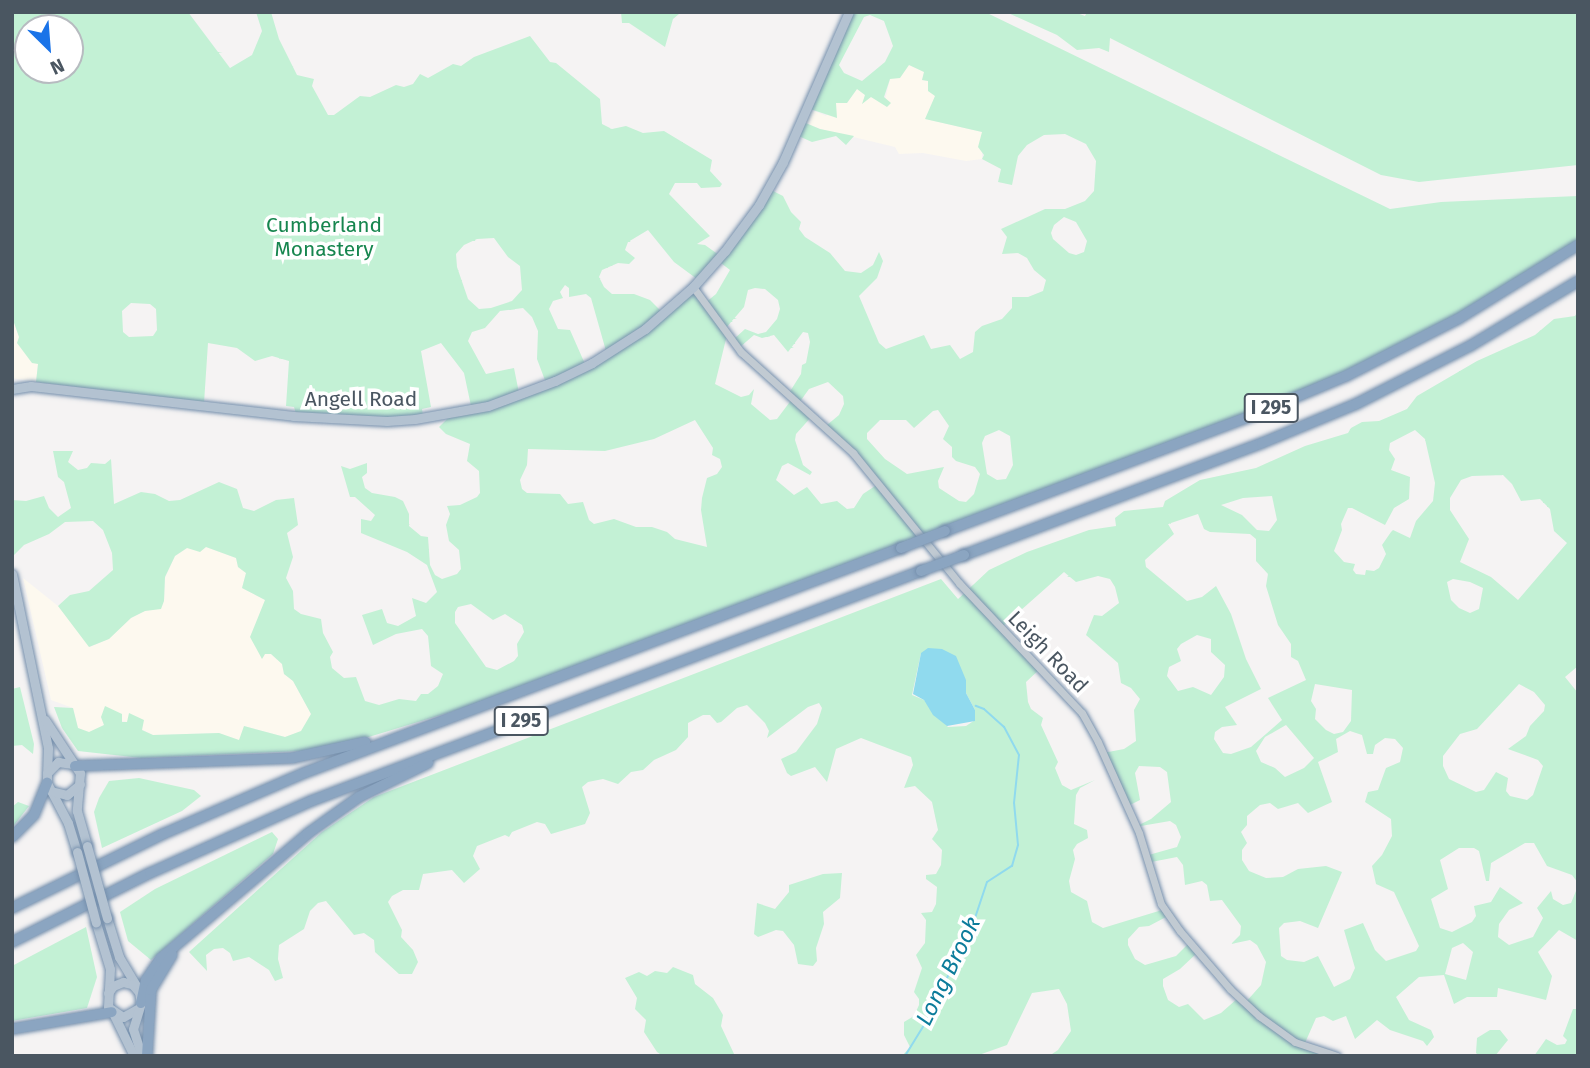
<!DOCTYPE html>
<html>
<head>
<meta charset="utf-8">
<style>
  body { margin:0 }
  #map { position:relative; width:1590px; height:1068px; overflow:hidden; background:#f5f3f3; font-family:"Fira Sans",sans-serif }
  div>[style] { position:absolute }
  .commercial>* { inset:0; background:#fdf9ef }
  .green>* { inset:0; background:#c3f1d5 }
  .water>* { inset:0; background:#90daee }
  .stream>* { height:2px; margin:-1px; padding:0 1px; transform-origin:1px; border-radius:1px; background:#90daee }
  .roads { filter:drop-shadow(0 0 2px #7690ad) drop-shadow(0 0 2px #7690ad) }
  .minor>* { height:7px; margin:-3.5px; padding:0 3.5px; transform-origin:3.5px; border-radius:3.5px; background:#c1cad2 }
  .major>* { height:9px; margin:-4.5px; padding:0 4.5px; transform-origin:4.5px; border-radius:4.5px; background:#b3c2d1 }
  .highway>* { height:10px; margin:-5px; padding:0 5px; transform-origin:5px; border-radius:5px; background:#8ba5c1 }
  .bridges { filter:drop-shadow(0 0 2px #7690ad) drop-shadow(0 0 2px #7690ad) }
  .major-bridge>* { height:9px; margin:-4.5px; padding:0 4.5px; transform-origin:4.5px; border-radius:4.5px; background:#b3c2d1 }
  .highway-bridge>* { height:10px; margin:-5px; padding:0 5px; transform-origin:5px; border-radius:5px; background:#8ba5c1 }
  span { translate:-50% -50%; white-space:nowrap; text-align:center; line-height:1.15; -webkit-text-stroke:7px #fff; paint-order:stroke }
  .shield-label span { padding:2px 5px; background:#fff; border:2px solid; border-radius:5px; -webkit-text-stroke-width:0 }
  .shield-label { font-size:19px; color:#4a5661; font-weight:700 }
  .park-label { font-size:21px; color:#17864f }
  .street-label { font-size:21px; color:#4a5661 }
  .water-label { font-size:23px; color:#0c7c9b; font-style:italic }
  .frame { position:absolute; inset:0; border:14px solid #4a5661; pointer-events:none }
  .north { position:absolute; left:14px; top:14px; width:70px; height:70px; box-sizing:border-box; background:#fff; border:2px solid #b7bbc0; border-radius:50%; rotate:155deg; font-size:19px; font-weight:700; line-height:28px; text-align:center; color:#4a5661 }
  .north::after { content:''; display:block; margin:auto; width:24px; height:32px; background:#1a73e8; clip-path:polygon(50% 0,100% 100%,50% 72%,0 100%) }
</style>
</head>
<body>
<div id="map">
  <div class="commercial">
    <div style="clip-path:polygon(909px 65px,924px 72px,922px 80px,928px 81px,935px 96px,926px 119px,982px 132px,982px 159px,966px 161px,923px 153px,899px 154px,895px 147px,820px 129px,801px 121px,807px 108px,826px 116px,836px 102px,847px 103px,857px 89px,865px 95px,863px 103px,870px 97px,885px 100px,890px 79px)"></div>
    <div style="clip-path:polygon(12px 317px,19px 337px,38px 364px,36px 382px,12px 378px)"></div>
    <div style="clip-path:polygon(206px 547px,236px 558px,238px 567px,246px 573px,242px 588px,265px 600px,258px 623px,263px 658px,265px 654px,271px 654px,282px 664px,284px 674px,293px 681px,311px 714px,302px 731px,285px 737px,244px 726px,240px 741px,219px 733px,153px 735px,127px 722px,101px 717px,104px 725px,97px 730px,89px 733px,78px 728px,73px 708px,51px 700px,23px 578px,58px 606px,90px 647px,108px 639px,131px 618px,164px 601px,165px 578px,175px 556px,187px 548px)"></div>
  </div>
  <div class="green">
    <div style="clip-path:polygon(evenodd,12px 12px,188px 12px,230px 68px,252px 55px,262px 31px,256px 12px,271px 12px,279px 39px,297px 75px,314px 79px,312px 86px,328px 115px,334px 115px,360px 96px,370px 97px,396px 85px,404px 87px,413px 84px,420px 74px,428px 78px,453px 64px,461px 66px,474px 57px,530px 36px,550px 62px,556px 63px,600px 99px,602px 124px,612px 129px,626px 126px,643px 133px,664px 131px,712px 160px,710px 171px,722px 184px,720px 187px,701px 188px,697px 183px,675px 183px,669px 194px,710px 236px,697px 244px,705px 245px,719px 255px,767px 188px,783px 196px,791px 212px,801px 222px,799px 229px,805px 237px,830px 253px,845px 271px,861px 273px,873px 265px,879px 252px,883px 261px,877px 278px,859px 296px,879px 343px,886px 349px,924px 335px,931px 349px,950px 345px,960px 359px,973px 352px,975px 332px,982px 326px,1002px 319px,1012px 308px,1012px 297px,1028px 297px,1043px 291px,1046px 280px,1034px 270px,1027px 258px,1018px 253px,1002px 254px,1007px 237px,1001px 229px,1045px 209px,1065px 209px,1085px 201px,1094px 191px,1096px 161px,1086px 144px,1065px 134px,1044px 135px,1027px 145px,1018px 156px,1012px 185px,998px 182px,1001px 169px,982px 159px,984px 155px,978px 147px,982px 132px,925px 119px,935px 96px,928px 91px,928px 81px,922px 80px,924px 72px,909px 65px,900px 78px,890px 79px,884px 97px,891px 103px,887px 107px,871px 97px,862px 104px,865px 95px,857px 89px,847px 103px,836px 103px,837px 118px,807px 108px,850px 12px,985px 12px,1390px 209px,1441px 202px,1578px 196px,1578px 241px,1480px 303px,1330px 382px,464px 708px,326px 750px,141px 758px,78px 751px,62px 728px,54px 707px,73px 708px,78px 728px,89px 732px,104px 725px,101px 717px,105px 706px,122px 714px,122px 722px,127px 722px,129px 713px,144px 720px,142px 730px,153px 735px,219px 733px,239px 740px,244px 726px,285px 737px,301px 731px,311px 714px,293px 681px,284px 674px,282px 664px,271px 654px,265px 654px,262px 659px,250px 637px,265px 600px,242px 588px,246px 573px,238px 567px,236px 558px,206px 547px,200px 552px,187px 548px,175px 556px,165px 577px,164px 601px,161px 609px,145px 611px,131px 618px,109px 639px,89px 647px,58px 606px,70px 595px,89px 591px,113px 570px,112px 553px,103px 530px,93px 521px,65px 522px,49px 534px,24px 545px,12px 557px,12px 500px,26px 501px,44px 496px,49px 508px,58px 517px,71px 508px,64px 482px,58px 477px,53px 451px,73px 451px,68px 462px,78px 470px,87px 468px,91px 463px,105px 464px,111px 459px,114px 504px,141px 492px,155px 494px,169px 501px,180px 500px,219px 482px,237px 489px,243px 508px,254px 511px,276px 500px,294px 498px,298px 525px,287px 533px,293px 557px,286px 578px,293px 591px,294px 609px,301px 614px,321px 619px,323px 633px,333px 652px,330px 657px,332px 668px,344px 678px,356px 677px,365px 701px,379px 705px,399px 699px,416px 701px,421px 694px,428px 694px,438px 686px,443px 674px,431px 666px,428px 636px,422px 629px,396px 634px,373px 645px,362px 615px,382px 609px,387px 623px,398px 626px,416px 616px,412px 598px,426px 603px,437px 592px,427px 565px,407px 552px,361px 533px,361px 519px,371px 521px,375px 515px,355px 497px,350px 497px,341px 466px,350px 469px,367px 463px,367px 473px,362px 477px,365px 488px,372px 493px,395px 497px,403px 501px,409px 514px,409px 526px,421px 536px,428px 537px,430px 565px,435px 575px,442px 579px,457px 574px,461px 569px,459px 550px,449px 541px,446px 525px,450px 514px,447px 506px,460px 505px,477px 497px,480px 493px,479px 471px,467px 461px,470px 444px,446px 434px,439px 427px,450px 416px,471px 406px,464px 373px,441px 343px,421px 351px,431px 407px,422px 409px,423px 415px,406px 418px,296px 414px,294px 407px,286px 406px,289px 361px,272px 356px,255px 361px,237px 348px,208px 343px,204px 403px,36px 382px,38px 364px,32px 363px,17px 343px,19px 337px,12px 317px,12px 12px,870px 15px,884px 21px,893px 46px,885px 62px,862px 81px,844px 73px,839px 65px,864px 17px,870px 15px,12px 12px,28px 28px,70px 28px,70px 70px,28px 70px,28px 28px,12px 12px,1064px 217px,1076px 222px,1087px 241px,1084px 252px,1076px 255px,1069px 253px,1053px 239px,1051px 233px,1054px 225px,1064px 217px,12px 12px,648px 230px,674px 262px,697px 279px,717px 260px,730px 270px,716px 294px,705px 303px,692px 287px,661px 311px,650px 300px,634px 294px,612px 294px,604px 287px,599px 277px,602px 270px,618px 263px,629px 264px,635px 258px,625px 250px,628px 242px,648px 230px,12px 12px,494px 238px,508px 257px,520px 266px,522px 290px,512px 301px,491px 308px,479px 309px,468px 299px,457px 267px,456px 254px,464px 245px,477px 239px,494px 238px,12px 12px,565px 285px,569px 288px,569px 297px,586px 294px,591px 298px,606px 351px,585px 364px,570px 330px,558px 329px,549px 309px,553px 301px,563px 298px,560px 292px,565px 285px,12px 12px,755px 288px,765px 289px,778px 300px,780px 309px,777px 319px,766px 332px,758px 334px,745px 329px,733px 340px,740px 347px,754px 335px,762px 338px,774px 335px,788px 352px,803px 332px,808px 333px,810px 342px,806px 363px,802px 365px,801px 374px,789px 393px,792px 399px,777px 419px,770px 420px,751px 404px,754px 389px,749px 395px,741px 397px,715px 384px,727px 335px,725px 329px,744px 307px,748px 290px,755px 288px,12px 12px,131px 303px,150px 304px,156px 309px,157px 330px,153px 336px,129px 337px,123px 332px,122px 311px,131px 303px,12px 12px,523px 308px,532px 317px,538px 331px,537px 359px,546px 383px,519px 393px,514px 368px,486px 374px,468px 341px,472px 332px,485px 328px,500px 311px,523px 308px,12px 12px,828px 382px,843px 396px,844px 404px,839px 415px,827px 425px,878px 484px,863px 494px,854px 508px,847px 509px,837px 501px,821px 504px,807px 487px,794px 495px,776px 480px,782px 466px,788px 463px,810px 475px,812px 472px,803px 465px,795px 440px,796px 434px,813px 415px,799px 403px,809px 389px,828px 382px,12px 12px,938px 410px,949px 426px,943px 439px,952px 447px,952px 457px,956px 461px,975px 467px,980px 474px,974px 494px,966px 502px,959px 501px,939px 488px,938px 481px,944px 467px,907px 474px,885px 459px,867px 439px,867px 433px,880px 420px,906px 420px,914px 428px,933px 411px,938px 410px,12px 12px,695px 420px,713px 448px,712px 455px,720px 459px,722px 467px,717px 474px,707px 478px,702px 498px,701px 510px,707px 547px,675px 539px,667px 532px,652px 527px,636px 527px,614px 519px,594px 524px,589px 520px,583px 502px,568px 504px,560px 494px,527px 493px,522px 489px,520px 480px,527px 465px,528px 449px,605px 451px,654px 439px,695px 420px,12px 12px,999px 430px,1010px 436px,1013px 465px,1006px 479px,997px 480px,987px 474px,982px 443px,985px 436px,999px 430px,12px 12px,471px 604px,493px 620px,505px 614px,522px 625px,524px 632px,517px 644px,518px 656px,514px 661px,497px 670px,486px 667px,455px 623px,455px 612px,458px 607px,471px 604px)"></div>
    <div style="clip-path:polygon(621px 12px,679px 12px,679px 14px,673px 19px,665px 47px,629px 23px,622px 23px)"></div>
    <div style="clip-path:polygon(1006px 12px,1074px 12px,1085px 16px,1087px 12px,1578px 12px,1578px 165px,1419px 182px,1381px 175px,1110px 38px,1109px 52px,1099px 48px,1077px 50px,1057px 35px)"></div>
    <div style="clip-path:polygon(801px 121px,820px 129px,854px 136px,846px 145px,836px 136px,812px 142px,794px 134px)"></div>
    <div style="clip-path:polygon(evenodd,1578px 311px,1578px 666px,1565px 677px,1578px 693px,1578px 883px,1572px 875px,1547px 866px,1534px 843px,1525px 843px,1491px 863px,1489px 881px,1486px 881px,1479px 851px,1474px 848px,1459px 848px,1440px 860px,1448px 889px,1431px 899px,1440px 928px,1452px 932px,1472px 922px,1476px 916px,1474px 906px,1491px 902px,1500px 887px,1523px 903px,1509px 910px,1499px 924px,1498px 937px,1509px 945px,1533px 937px,1543px 918px,1537px 908px,1551px 891px,1553px 899px,1563px 905px,1571px 903px,1578px 886px,1578px 941px,1559px 930px,1538px 952px,1552px 976px,1546px 1000px,1498px 988px,1497px 997px,1467px 997px,1454px 1004px,1444px 975px,1419px 977px,1396px 997px,1409px 1020px,1431px 1030px,1434px 1037px,1427px 1046px,1423px 1041px,1390px 1030px,1377px 1020px,1355px 1039px,1346px 1016px,1333px 1021px,1324px 1016px,1316px 1018px,1305px 1043px,1326px 1056px,1049px 1056px,1058px 1050px,1071px 1031px,1067px 1004px,1059px 989px,1032px 993px,1007px 1045px,976px 1056px,902px 1056px,910px 1047px,904px 1035px,904px 1022px,914px 1016px,919px 1005px,919px 999px,914px 992px,922px 968px,916px 955px,925px 943px,926px 920px,921px 913px,932px 912px,936px 904px,937px 887px,926px 879px,926px 875px,936px 874px,941px 865px,942px 850px,932px 839px,938px 830px,932px 802px,915px 786px,904px 788px,913px 765px,911px 757px,861px 738px,836px 749px,827px 782px,815px 767px,791px 776px,787px 773px,781px 759px,796px 752px,817px 724px,822px 708px,819px 703px,808px 707px,767px 738px,769px 731px,765px 723px,747px 705px,737px 708px,721px 722px,717px 723px,710px 715px,703px 715px,688px 723px,688px 737px,676px 750px,654px 760px,643px 770px,631px 772px,618px 784px,603px 779px,588px 782px,582px 787px,590px 813px,585px 824px,551px 834px,545px 824px,537px 822px,512px 832px,509px 837px,505px 835px,477px 846px,473px 856px,480px 869px,464px 883px,452px 870px,423px 874px,419px 890px,403px 890px,392px 896px,388px 902px,402px 930px,401px 937px,413px 950px,418px 962px,412px 974px,399px 974px,375px 952px,374px 940px,364px 933px,354px 935px,326px 901px,318px 903px,310px 911px,304px 929px,279px 945px,278px 959px,283px 978px,275px 981px,269px 970px,249px 957px,233px 961px,230px 953px,223px 948px,214px 949px,206px 955px,207px 971px,189px 952px,322px 832px,374px 797px,941px 579px,958px 599px,989px 570px,1027px 552px,1089px 530px,1116px 526px,1115px 518px,1124px 511px,1163px 507px,1165px 501px,1200px 480px,1256px 468px,1305px 446px,1348px 433px,1351px 428px,1362px 422px,1379px 421px,1407px 409px,1417px 396px,1477px 361px,1535px 335px,1554px 319px,1575px 316px,1578px 311px,1415px 430px,1425px 439px,1435px 483px,1433px 501px,1416px 521px,1410px 538px,1393px 530px,1391px 532px,1382px 545px,1386px 554px,1379px 568px,1374px 571px,1366px 570px,1365px 575px,1356px 574px,1353px 570px,1355px 564px,1344px 562px,1334px 551px,1342px 530px,1341px 524px,1348px 508px,1352px 508px,1385px 525px,1394px 508px,1409px 499px,1410px 477px,1391px 470px,1395px 459px,1389px 450px,1390px 443px,1415px 430px,1578px 311px,1503px 475px,1512px 484px,1521px 501px,1540px 499px,1550px 509px,1554px 531px,1567px 543px,1518px 600px,1491px 577px,1460px 562px,1469px 539px,1450px 510px,1450px 498px,1461px 480px,1472px 476px,1503px 475px,1578px 311px,1272px 496px,1277px 520px,1269px 531px,1257px 530px,1242px 515px,1221px 505px,1243px 498px,1272px 496px,1578px 311px,1198px 514px,1204px 529px,1210px 532px,1250px 534px,1256px 539px,1256px 561px,1268px 574px,1266px 586px,1278px 625px,1291px 644px,1291px 657px,1298px 661px,1306px 680px,1268px 698px,1282px 720px,1251px 747px,1231px 754px,1223px 753px,1214px 739px,1215px 732px,1222px 727px,1237px 725px,1225px 707px,1261px 689px,1246px 659px,1231px 614px,1216px 586px,1202px 597px,1187px 601px,1146px 567px,1145px 560px,1174px 534px,1168px 524px,1198px 514px,1578px 311px,1064px 572px,1076px 582px,1098px 576px,1110px 579px,1115px 587px,1119px 603px,1102px 616px,1094px 615px,1086px 635px,1118px 663px,1121px 683px,1131px 688px,1140px 699px,1134px 710px,1136px 741px,1124px 749px,1103px 753px,1128px 806px,1140px 800px,1135px 773px,1139px 766px,1160px 767px,1167px 772px,1171px 802px,1151px 819px,1135px 827px,1170px 821px,1176px 825px,1181px 837px,1177px 847px,1145px 856px,1146px 863px,1177px 857px,1183px 865px,1185px 885px,1202px 881px,1207px 885px,1210px 901px,1222px 900px,1241px 926px,1240px 935px,1231px 944px,1250px 940px,1257px 945px,1266px 962px,1261px 985px,1245px 1003px,1238px 998px,1221px 1013px,1204px 1020px,1188px 1004px,1179px 1007px,1168px 1000px,1163px 986px,1163px 979px,1180px 969px,1197px 953px,1188px 944px,1176px 956px,1145px 965px,1135px 959px,1128px 945px,1128px 939px,1139px 927px,1149px 926px,1166px 917px,1162px 910px,1103px 928px,1092px 922px,1087px 901px,1071px 892px,1069px 881px,1075px 859px,1073px 850px,1077px 844px,1088px 838px,1087px 830px,1074px 824px,1076px 795px,1080px 788px,1095px 780px,1071px 790px,1062px 785px,1055px 768px,1058px 762px,1041px 725px,1043px 718px,1031px 709px,1028px 702px,1026px 682px,1041px 668px,1002px 627px,1064px 572px,1578px 311px,1453px 579px,1470px 582px,1483px 588px,1479px 609px,1470px 613px,1459px 608px,1451px 600px,1447px 582px,1453px 579px,1578px 311px,1197px 635px,1211px 639px,1211px 652px,1225px 665px,1224px 677px,1211px 695px,1193px 687px,1178px 691px,1167px 676px,1169px 667px,1181px 661px,1177px 649px,1181px 644px,1197px 635px,1578px 311px,921px 653px,966px 680px,966px 693px,975px 710px,975px 720px,966px 726px,948px 727px,924px 700px,912px 695px,921px 653px,1578px 311px,1315px 684px,1352px 690px,1351px 721px,1343px 732px,1334px 734px,1326px 730px,1315px 719px,1316px 709px,1311px 701px,1315px 684px,1578px 311px,1519px 684px,1534px 692px,1545px 705px,1544px 711px,1530px 726px,1526px 736px,1508px 749px,1538px 760px,1543px 766px,1533px 795px,1527px 800px,1510px 796px,1506px 791px,1508px 778px,1496px 772px,1484px 790px,1476px 792px,1449px 779px,1443px 766px,1443px 756px,1460px 734px,1477px 729px,1519px 684px,1578px 311px,1286px 725px,1314px 758px,1304px 768px,1285px 777px,1275px 768px,1261px 762px,1256px 751px,1265px 737px,1286px 725px,1578px 311px,1350px 731px,1362px 735px,1367px 754px,1373px 754px,1375px 745px,1385px 738px,1395px 739px,1403px 748px,1400px 762px,1386px 768px,1378px 790px,1368px 792px,1365px 802px,1391px 819px,1392px 836px,1382px 855px,1372px 866px,1376px 884px,1394px 892px,1419px 946px,1416px 951px,1386px 961px,1375px 950px,1363px 923px,1344px 930px,1355px 968px,1350px 979px,1334px 987px,1318px 956px,1304px 962px,1287px 960px,1281px 956px,1279px 928px,1284px 923px,1300px 921px,1318px 928px,1342px 872px,1326px 866px,1298px 869px,1283px 877px,1266px 878px,1249px 871px,1242px 860px,1242px 850px,1247px 843px,1241px 832px,1247px 825px,1247px 816px,1260px 805px,1270px 803px,1278px 809px,1298px 803px,1308px 813px,1332px 802px,1318px 762px,1338px 752px,1336px 739px,1350px 731px,1578px 311px,1463px 943px,1473px 952px,1466px 980px,1445px 974px,1452px 948px,1463px 943px)"></div>
    <div style="clip-path:polygon(20px 687px,34px 744px,33px 754px,22px 745px,12px 746px,12px 689px)"></div>
    <div style="clip-path:polygon(139px 778px,194px 790px,201px 796px,182px 811px,102px 848px,94px 812px,99px 798px,109px 781px)"></div>
    <div style="clip-path:polygon(18px 802px,29px 806px,12px 828px,12px 807px)"></div>
    <div style="clip-path:polygon(272px 832px,278px 839px,273px 854px,151px 960px,128px 941px,120px 912px,155px 889px)"></div>
    <div style="clip-path:polygon(842px 873px,840px 898px,823px 912px,824px 924px,816px 948px,817px 961px,813px 966px,798px 964px,794px 945px,783px 931px,776px 930px,758px 937px,754px 934px,757px 903px,775px 909px,789px 892px,789px 885px,823px 874px)"></div>
    <div style="clip-path:polygon(86px 927px,97px 977px,87px 1008px,12px 1021px,12px 966px)"></div>
    <div style="clip-path:polygon(673px 967px,693px 975px,695px 984px,713px 998px,723px 1015px,721px 1026px,735px 1056px,663px 1056px,657px 1052px,644px 1032px,646px 1020px,635px 1009px,637px 998px,625px 978px,639px 972px,647px 976px,655px 971px,667px 973px)"></div>
    <div style="clip-path:polygon(1573px 1009px,1578px 1009px,1578px 1056px,1534px 1056px,1546px 1039px,1557px 1045px,1565px 1044px,1567px 1040px,1563px 1036px)"></div>
    <div style="clip-path:polygon(1490px 1030px,1500px 1030px,1508px 1040px,1495px 1056px,1479px 1056px,1476px 1053px,1477px 1038px)"></div>
  </div>
  <div class="water">
    <div style="clip-path:polygon(928px 648px,942px 649px,956px 656px,966px 680px,966px 693px,975px 710px,975px 721px,947px 726px,933px 715px,924px 700px,913px 694px,921px 653px)"></div>
  </div>
  <div class="stream">
    <div style="left:905px;top:1056px;width:46px;rotate:-58.4deg"></div>
    <div style="left:929px;top:1017px;width:25px;rotate:-69deg"></div>
    <div style="left:938px;top:994px;width:60px;rotate:-60.9deg"></div>
    <div style="left:967px;top:942px;width:63px;rotate:-71.6deg"></div>
    <div style="left:987px;top:882px;width:30px;rotate:-33deg"></div>
    <div style="left:1012px;top:866px;width:22px;rotate:-74deg"></div>
    <div style="left:1018px;top:845px;width:42px;rotate:-95.4deg"></div>
    <div style="left:1014px;top:803px;width:48px;rotate:-84.1deg"></div>
    <div style="left:1019px;top:755px;width:32px;rotate:-118deg"></div>
    <div style="left:1004px;top:727px;width:27px;rotate:-138deg"></div>
    <div style="left:984px;top:709px;width:9px;rotate:-159deg"></div>
  </div>
  <div class="roads">
    <div class="minor">
      <div style="left:693px;top:287px;width:81px;rotate:53.6deg"></div>
      <div style="left:741px;top:352px;width:151px;rotate:42deg"></div>
      <div style="left:853px;top:453px;width:168px;rotate:50.8deg"></div>
      <div style="left:959px;top:583px;width:179px;rotate:46.6deg"></div>
      <div style="left:1082px;top:713px;width:33px;rotate:61deg"></div>
      <div style="left:1098px;top:742px;width:100px;rotate:65.7deg"></div>
      <div style="left:1139px;top:833px;width:74px;rotate:72.8deg"></div>
      <div style="left:1161px;top:904px;width:33px;rotate:55deg"></div>
      <div style="left:1180px;top:931px;width:77px;rotate:49.2deg"></div>
      <div style="left:1230px;top:989px;width:40px;rotate:43deg"></div>
      <div style="left:1259px;top:1016px;width:44px;rotate:35.8deg"></div>
      <div style="left:1295px;top:1042px;width:44px;rotate:18.4deg"></div>
    </div>
    <div class="major">
      <div style="left:12px;top:389px;width:19px;rotate:-9deg"></div>
      <div style="left:31px;top:386px;width:264px;rotate:6.5deg"></div>
      <div style="left:293px;top:416px;width:94px;rotate:3deg"></div>
      <div style="left:387px;top:421px;width:28px;rotate:-4deg"></div>
      <div style="left:415px;top:419px;width:74px;rotate:-10.1deg"></div>
      <div style="left:488px;top:406px;width:72px;rotate:-20.5deg"></div>
      <div style="left:555px;top:381px;width:41px;rotate:-25.9deg"></div>
      <div style="left:592px;top:363px;width:63px;rotate:-32.7deg"></div>
      <div style="left:645px;top:329px;width:64px;rotate:-41.2deg"></div>
      <div style="left:693px;top:287px;width:48px;rotate:-48.4deg"></div>
      <div style="left:725px;top:251px;width:57px;rotate:-53.5deg"></div>
      <div style="left:759px;top:205px;width:49px;rotate:-60.8deg"></div>
      <div style="left:783px;top:162px;width:164px;rotate:-66.3deg"></div>
      <div style="left:12px;top:574px;width:178px;rotate:78.3deg"></div>
      <div style="left:48px;top:748px;width:35px;rotate:92deg"></div>
      <div style="left:47px;top:783px;width:45px;rotate:62.3deg"></div>
      <div style="left:68px;top:823px;width:30px;rotate:73deg"></div>
      <div style="left:45px;top:720px;width:64px;rotate:56.6deg"></div>
      <div style="left:80px;top:773px;width:38px;rotate:95deg"></div>
      <div style="left:77px;top:811px;width:36px;rotate:74deg"></div>
      <div style="left:47px;top:773px;width:16px;rotate:-45deg"></div>
      <div style="left:58px;top:762px;width:15px;rotate:8deg"></div>
      <div style="left:51px;top:791px;width:16px;rotate:14deg"></div>
      <div style="left:67px;top:795px;width:17px;rotate:-40deg"></div>
      <div style="left:107px;top:918px;width:41px;rotate:72.9deg"></div>
      <div style="left:119px;top:957px;width:35px;rotate:59deg"></div>
      <div style="left:96px;top:923px;width:48px;rotate:73.1deg"></div>
      <div style="left:110px;top:969px;width:38px;rotate:93deg"></div>
      <div style="left:108px;top:1007px;width:18px;rotate:34deg"></div>
      <div style="left:123px;top:1017px;width:18px;rotate:-29deg"></div>
      <div style="left:108px;top:993px;width:9px;rotate:-54deg"></div>
      <div style="left:113px;top:986px;width:11px;rotate:-22deg"></div>
      <div style="left:123px;top:982px;width:9px;rotate:13deg"></div>
      <div style="left:132px;top:984px;width:11px;rotate:49deg"></div>
      <div style="left:139px;top:992px;width:11px;rotate:80deg"></div>
      <div style="left:141px;top:1003px;width:27px;rotate:107deg"></div>
      <div style="left:133px;top:1029px;width:28px;rotate:72deg"></div>
      <div style="left:113px;top:1013px;width:48px;rotate:64deg"></div>
    </div>
    <div class="highway">
      <div style="left:945px;top:531px;width:329px;rotate:-20.6deg"></div>
      <div style="left:1253px;top:415px;width:101px;rotate:-22.8deg"></div>
      <div style="left:1346px;top:376px;width:126px;rotate:-27deg"></div>
      <div style="left:1458px;top:319px;width:141px;rotate:-31.7deg"></div>
      <div style="left:964px;top:555px;width:318px;rotate:-20.6deg"></div>
      <div style="left:1262px;top:443px;width:102px;rotate:-22.5deg"></div>
      <div style="left:1356px;top:404px;width:128px;rotate:-27deg"></div>
      <div style="left:1470px;top:346px;width:126px;rotate:-31deg"></div>
      <div style="left:75px;top:766px;width:217px;rotate:-2.1deg"></div>
      <div style="left:292px;top:758px;width:75px;rotate:-12.4deg"></div>
      <div style="left:12px;top:837px;width:31px;rotate:-45deg"></div>
      <div style="left:34px;top:815px;width:35px;rotate:-68deg"></div>
      <div style="left:12px;top:908px;width:168px;rotate:-26.1deg"></div>
      <div style="left:163px;top:834px;width:154px;rotate:-23.4deg"></div>
      <div style="left:304px;top:773px;width:638px;rotate:-20.65deg"></div>
      <div style="left:12px;top:942px;width:154px;rotate:-26.6deg"></div>
      <div style="left:150px;top:873px;width:176px;rotate:-24.1deg"></div>
      <div style="left:311px;top:801px;width:652px;rotate:-20.66deg"></div>
      <div style="left:141px;top:1003px;width:24px;rotate:-78deg"></div>
      <div style="left:146px;top:980px;width:27px;rotate:-56deg"></div>
      <div style="left:161px;top:958px;width:192px;rotate:-40.3deg"></div>
      <div style="left:307px;top:834px;width:64px;rotate:-35.4deg"></div>
      <div style="left:359px;top:797px;width:77px;rotate:-26.2deg"></div>
      <div style="left:12px;top:1029px;width:101px;rotate:-9.6deg"></div>
      <div style="left:147px;top:1056px;width:66px;rotate:-86.5deg"></div>
      <div style="left:151px;top:990px;width:41px;rotate:-59deg"></div>
    </div>
  </div>
  <div class="bridges">
    <div class="major-bridge">
      <div style="left:87px;top:846px;width:75px;rotate:74.5deg"></div>
      <div style="left:77px;top:852px;width:73px;rotate:75deg"></div>
    </div>
    <div class="highway-bridge">
      <div style="left:901px;top:548px;width:47px;rotate:-21.1deg"></div>
      <div style="left:921px;top:571px;width:46px;rotate:-20.4deg"></div>
    </div>
  </div>
  <div class="shield-label">
    <span style="left:1271px;top:408px">I 295</span>
    <span style="left:521px;top:721px">I 295</span>
  </div>
  <div class="park-label">
    <span style="left:324px;top:237px">Cumberland<br>Monastery</span>
  </div>
  <div class="street-label">
    <span style="left:361px;top:399px">Angell Road</span>
    <span style="left:1048px;top:652px;rotate:46deg">Leigh Road</span>
  </div>
  <div class="water-label">
    <span style="left:948px;top:971px;rotate:-64deg">Long Brook</span>
  </div>
  <div class="frame"></div>
  <div class="north">N</div>
</div>
</body>
</html>
